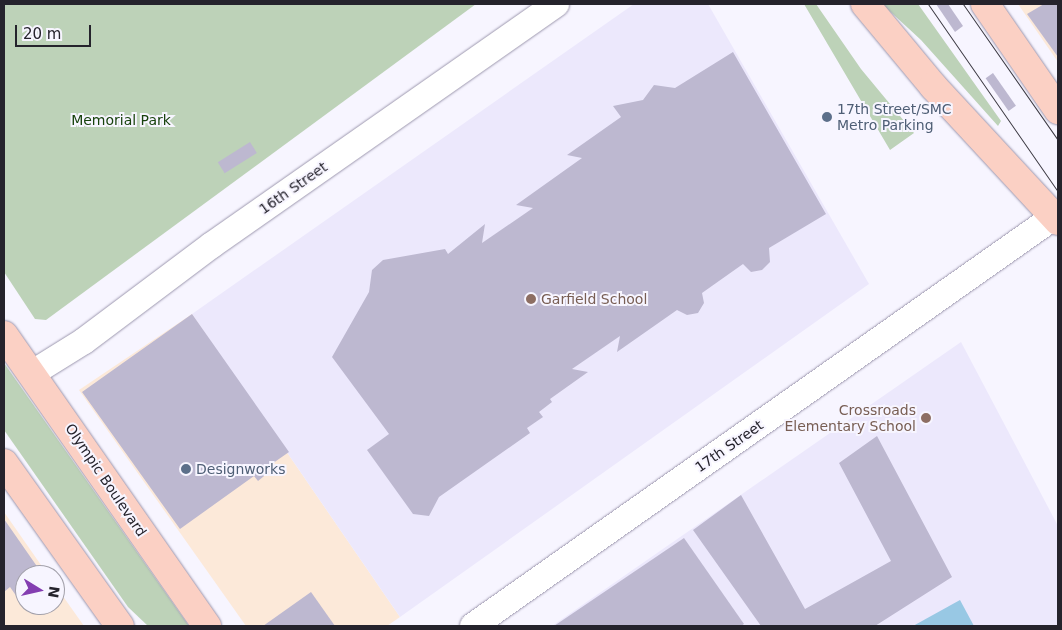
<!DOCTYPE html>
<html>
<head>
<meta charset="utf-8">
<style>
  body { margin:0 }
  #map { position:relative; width:1062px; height:630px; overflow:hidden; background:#f7f5ff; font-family:"DejaVu Sans",sans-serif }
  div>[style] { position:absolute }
  .commercial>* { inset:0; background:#fce9d9 }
  .built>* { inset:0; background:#ece8fc }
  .green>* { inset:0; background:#bdd2b8 }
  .water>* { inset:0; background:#98c8e4 }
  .building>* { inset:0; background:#bdb8d0; transform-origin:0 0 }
  .roads { filter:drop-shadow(0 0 1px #9d98af) drop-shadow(0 0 1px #9d98af) }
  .minor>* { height:26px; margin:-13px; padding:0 13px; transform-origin:13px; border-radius:13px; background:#fff }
  .major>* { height:28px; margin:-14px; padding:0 14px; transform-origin:14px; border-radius:14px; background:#fbd0c4 }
  .tram>* { height:1px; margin:-0.5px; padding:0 0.5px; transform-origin:0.5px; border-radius:0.5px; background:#3c3a43 }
  .dots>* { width:14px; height:14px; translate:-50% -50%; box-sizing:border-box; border:2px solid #f7f5ff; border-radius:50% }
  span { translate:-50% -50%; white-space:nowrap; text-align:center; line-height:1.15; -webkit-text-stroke:4px #f7f5ff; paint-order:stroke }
  .service-label { font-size:14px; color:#4e5e75 }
  .left { translate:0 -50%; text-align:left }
  .park-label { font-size:14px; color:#17420c }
  .street-label { font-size:14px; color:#25232c }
  .education-label { font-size:14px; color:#785e54 }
  .right { translate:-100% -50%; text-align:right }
  .frame { position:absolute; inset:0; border:5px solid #25232c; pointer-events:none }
  .north { position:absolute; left:15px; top:565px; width:50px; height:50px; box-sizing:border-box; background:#f7f5ff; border:1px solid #a3a1ab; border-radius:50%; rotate:99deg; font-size:14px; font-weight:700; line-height:20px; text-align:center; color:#25232c }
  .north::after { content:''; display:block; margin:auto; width:18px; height:22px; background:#843eb1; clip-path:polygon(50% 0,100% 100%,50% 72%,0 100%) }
  .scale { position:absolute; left:15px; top:25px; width:76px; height:22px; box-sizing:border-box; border:2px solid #25232c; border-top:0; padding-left:6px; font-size:15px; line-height:18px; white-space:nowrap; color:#25232c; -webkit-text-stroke:4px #f7f5ff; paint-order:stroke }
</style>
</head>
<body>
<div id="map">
  <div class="commercial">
    <div style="clip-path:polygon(1018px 4px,1058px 4px,1058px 62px)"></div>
    <div style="clip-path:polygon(192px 314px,400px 617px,387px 626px,246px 626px,79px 390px)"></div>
    <div style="clip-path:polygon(4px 512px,48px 575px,25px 575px,25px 605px,55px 605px,55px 585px,84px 626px,4px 626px)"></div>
  </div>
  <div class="built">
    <div style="clip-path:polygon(634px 4px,708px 4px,869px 284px,400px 617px,192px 314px)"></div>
    <div style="clip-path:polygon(961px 342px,1058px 526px,1058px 626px,552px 626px)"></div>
  </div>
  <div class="green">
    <div style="clip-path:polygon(4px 4px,476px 4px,46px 320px,35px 319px,4px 272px)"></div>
    <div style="clip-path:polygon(804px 4px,816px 4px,861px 69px,914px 133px,890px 150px)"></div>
    <div style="clip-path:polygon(882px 4px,918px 4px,1001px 121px,998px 126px,921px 40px)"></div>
    <div style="clip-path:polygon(4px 363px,189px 626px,148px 626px,128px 607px,4px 430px)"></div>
  </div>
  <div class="water">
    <div style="clip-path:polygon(960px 600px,974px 626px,913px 626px)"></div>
  </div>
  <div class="building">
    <div style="clip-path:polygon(936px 4px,948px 4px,963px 26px,955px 32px)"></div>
    <div style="clip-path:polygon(1044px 4px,1058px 4px,1058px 57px,1027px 14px)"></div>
    <div style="clip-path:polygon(733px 52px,826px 214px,769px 248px,770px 262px,762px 270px,751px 272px,743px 264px,702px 293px,704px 303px,698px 313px,687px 315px,677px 310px,617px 352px,620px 336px,572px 369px,588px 372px,550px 399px,552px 402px,539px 412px,543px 417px,527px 428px,530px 433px,439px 497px,429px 516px,413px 514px,367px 450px,389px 434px,332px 357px,369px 292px,372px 270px,383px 260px,445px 249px,448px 254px,485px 224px,482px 243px,533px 208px,516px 205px,582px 158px,567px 155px,621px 117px,613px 106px,643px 100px,654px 85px,675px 88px)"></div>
    <div style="left:993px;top:73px;width:40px;height:9px;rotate:55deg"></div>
    <div style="left:250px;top:142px;width:13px;height:38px;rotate:58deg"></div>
    <div style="clip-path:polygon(192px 314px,289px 452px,266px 468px,269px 472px,258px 481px,254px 476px,180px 529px,82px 392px)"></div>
    <div style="clip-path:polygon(877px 436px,952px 577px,875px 626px,761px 626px,693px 530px,741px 495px,805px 609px,891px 561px,839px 463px)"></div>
    <div style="clip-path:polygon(4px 519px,43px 575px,25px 575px,25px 591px,17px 597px,10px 587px,4px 592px)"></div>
    <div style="clip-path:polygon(684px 538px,744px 624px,741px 626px,554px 626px)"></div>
    <div style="clip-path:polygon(311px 592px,335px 626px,263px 626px)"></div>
  </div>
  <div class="roads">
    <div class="minor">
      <div style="left:31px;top:374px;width:62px;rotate:-31.9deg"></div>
      <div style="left:84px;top:341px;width:160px;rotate:-36.9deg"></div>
      <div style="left:212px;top:245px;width:420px;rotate:-35deg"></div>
      <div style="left:473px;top:626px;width:716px;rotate:-35.16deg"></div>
    </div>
    <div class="major">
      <div style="left:865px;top:4px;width:107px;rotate:50.3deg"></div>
      <div style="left:933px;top:86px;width:184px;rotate:47.2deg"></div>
      <div style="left:985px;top:4px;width:129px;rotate:55.4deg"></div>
      <div style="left:4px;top:335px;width:355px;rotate:55.1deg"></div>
      <div style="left:4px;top:463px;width:200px;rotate:54.6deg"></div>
    </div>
  </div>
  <div class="tram">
    <div style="left:928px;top:4px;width:229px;rotate:55.3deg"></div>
    <div style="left:963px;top:4px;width:166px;rotate:55.1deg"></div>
  </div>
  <div class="dots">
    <div style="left:827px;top:117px;background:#5c6f8a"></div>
    <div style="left:531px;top:299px;background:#8d6e63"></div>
    <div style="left:926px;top:418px;background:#8d6e63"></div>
    <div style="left:186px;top:469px;background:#5c6f8a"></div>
  </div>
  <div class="service-label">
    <span class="left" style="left:837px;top:117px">17th Street/SMC<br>Metro Parking</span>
    <span class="left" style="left:196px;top:469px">Designworks</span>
  </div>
  <div class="park-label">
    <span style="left:121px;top:120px">Memorial Park</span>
  </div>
  <div class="street-label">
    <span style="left:293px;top:188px;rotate:-35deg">16th Street</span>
    <span style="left:729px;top:446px;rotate:-35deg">17th Street</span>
    <span style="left:106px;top:480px;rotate:56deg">Olympic Boulevard</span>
  </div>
  <div class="education-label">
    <span class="left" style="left:541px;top:299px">Garfield School</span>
    <span class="right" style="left:916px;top:418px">Crossroads<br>Elementary School</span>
  </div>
  <div class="frame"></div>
  <div class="north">N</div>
  <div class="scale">20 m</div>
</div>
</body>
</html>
